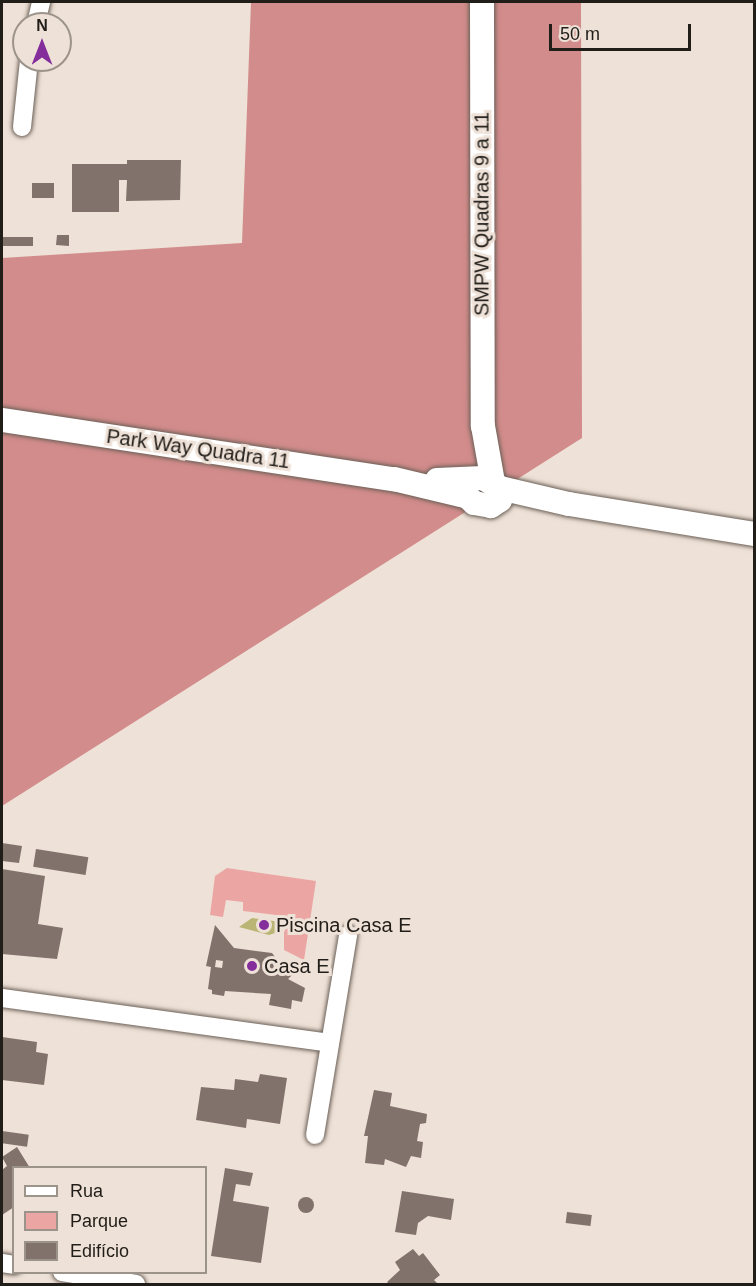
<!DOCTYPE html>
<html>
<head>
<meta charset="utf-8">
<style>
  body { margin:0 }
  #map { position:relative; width:756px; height:1286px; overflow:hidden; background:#eee1d7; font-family:Helvetica,sans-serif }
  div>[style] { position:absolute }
  .green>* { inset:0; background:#eba6a4 }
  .forest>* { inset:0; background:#d28c8b }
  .water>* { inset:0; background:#bab574 }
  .building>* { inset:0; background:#81726c; transform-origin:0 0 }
  .round { border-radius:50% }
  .roads { filter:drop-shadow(0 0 2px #6b6057) drop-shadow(0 0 2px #6b6057) }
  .minor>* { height:18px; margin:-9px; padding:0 9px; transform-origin:9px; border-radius:9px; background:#fff }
  .tertiary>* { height:24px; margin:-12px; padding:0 12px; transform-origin:12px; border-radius:12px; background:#fff }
  .dots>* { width:16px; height:16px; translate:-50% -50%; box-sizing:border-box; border:3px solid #eee1d7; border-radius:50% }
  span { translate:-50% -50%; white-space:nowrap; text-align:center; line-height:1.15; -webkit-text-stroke:6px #eee1d7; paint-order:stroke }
  .street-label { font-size:20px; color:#211d19 }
  .poi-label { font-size:20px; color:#211d19 }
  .left { translate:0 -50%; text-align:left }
  .frame { position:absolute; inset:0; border:3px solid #211d19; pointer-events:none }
  .legend { position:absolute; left:12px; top:1166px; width:195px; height:108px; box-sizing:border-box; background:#eee1d7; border:2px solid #9c938b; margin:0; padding:8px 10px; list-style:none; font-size:18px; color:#211d19 }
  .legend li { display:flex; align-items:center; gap:12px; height:30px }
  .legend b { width:30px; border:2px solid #9c938b }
  .north { position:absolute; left:12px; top:12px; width:60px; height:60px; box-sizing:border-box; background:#eee1d7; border:2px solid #9c938b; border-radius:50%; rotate:0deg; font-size:16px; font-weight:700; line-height:24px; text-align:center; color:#211d19 }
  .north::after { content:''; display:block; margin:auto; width:21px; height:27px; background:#842e9c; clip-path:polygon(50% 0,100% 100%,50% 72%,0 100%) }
  .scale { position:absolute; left:549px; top:24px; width:142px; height:27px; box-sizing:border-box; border:3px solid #211d19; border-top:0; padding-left:8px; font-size:18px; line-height:21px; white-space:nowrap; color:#211d19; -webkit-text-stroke:4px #eee1d7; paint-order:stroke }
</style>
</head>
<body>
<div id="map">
  <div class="green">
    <div style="clip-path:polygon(227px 868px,316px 881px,304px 960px,284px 950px,284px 932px,292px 917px,243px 911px,243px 902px,226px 900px,223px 917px,210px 915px,215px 876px)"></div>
  </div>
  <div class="forest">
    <div style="clip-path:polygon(251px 2px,581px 2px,582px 438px,2px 806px,2px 258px,242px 243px)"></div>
  </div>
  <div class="water">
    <div style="clip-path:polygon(252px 918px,288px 923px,281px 931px,269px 935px,239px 927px)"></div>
  </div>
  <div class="building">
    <div style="clip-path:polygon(127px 160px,181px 160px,180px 200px,126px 201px,127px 180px,119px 180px,119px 212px,72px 212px,72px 164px,127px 164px)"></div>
    <div style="left:32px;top:183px;width:22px;height:15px"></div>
    <div style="clip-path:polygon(57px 235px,69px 235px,69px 246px,56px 245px)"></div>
    <div style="left:2px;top:237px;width:31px;height:9px"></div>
    <div style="clip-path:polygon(2px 843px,22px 846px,19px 863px,2px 861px)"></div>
    <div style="left:36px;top:849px;width:53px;height:18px;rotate:9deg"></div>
    <div style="clip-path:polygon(2px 869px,45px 876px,38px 924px,63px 928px,57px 959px,2px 954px)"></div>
    <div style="clip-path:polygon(evenodd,215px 925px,234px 948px,272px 953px,283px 967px,298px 969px,288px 979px,305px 988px,302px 1002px,292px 1000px,291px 1009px,269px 1005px,271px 994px,225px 991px,224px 996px,212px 994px,212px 990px,208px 989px,211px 967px,206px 966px,215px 925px,216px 960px,223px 961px,222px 968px,215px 967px,216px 960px)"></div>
    <div style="clip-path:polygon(2px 1037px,37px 1042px,36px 1052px,48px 1054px,44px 1085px,2px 1080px)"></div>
    <div style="clip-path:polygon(260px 1074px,287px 1078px,280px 1124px,247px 1119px,246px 1128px,196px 1120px,201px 1087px,234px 1090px,235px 1079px,258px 1082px)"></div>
    <div style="clip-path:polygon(374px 1090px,392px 1093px,390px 1106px,427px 1114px,426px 1123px,420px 1124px,417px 1141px,423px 1142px,421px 1158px,411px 1156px,406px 1167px,385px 1159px,384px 1165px,365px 1163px,368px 1136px,364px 1136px)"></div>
    <div style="left:2px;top:1131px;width:27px;height:12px;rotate:8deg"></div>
    <div style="clip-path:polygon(17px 1147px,30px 1168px,14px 1168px,14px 1207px,2px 1215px,2px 1170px,7px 1166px,2px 1157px)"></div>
    <div style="clip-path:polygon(225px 1168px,253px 1173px,250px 1186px,236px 1184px,233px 1201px,269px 1207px,261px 1263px,211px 1256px)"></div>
    <div style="clip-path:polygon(402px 1191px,454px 1199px,451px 1220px,428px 1216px,418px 1223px,416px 1235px,395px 1232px)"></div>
    <div class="round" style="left:298px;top:1197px;width:16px;height:16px"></div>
    <div style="left:567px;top:1212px;width:25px;height:11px;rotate:7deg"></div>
    <div style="clip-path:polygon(413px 1249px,419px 1256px,423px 1253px,440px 1275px,434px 1280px,438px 1284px,389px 1284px,387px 1282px,400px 1270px,395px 1262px)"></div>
  </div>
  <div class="roads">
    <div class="minor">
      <div style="left:36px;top:24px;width:23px;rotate:-77deg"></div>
      <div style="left:22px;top:127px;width:67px;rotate:-84deg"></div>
      <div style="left:2px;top:998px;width:331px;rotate:7.8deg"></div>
      <div style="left:315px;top:1135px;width:203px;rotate:-80.6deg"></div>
      <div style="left:2px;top:1263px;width:12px;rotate:9deg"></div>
      <div style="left:62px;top:1272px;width:75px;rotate:9.2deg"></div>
    </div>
    <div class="tertiary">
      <div style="left:482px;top:2px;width:424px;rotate:89.9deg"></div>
      <div style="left:483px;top:426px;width:57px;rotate:79.9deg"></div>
      <div style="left:2px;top:420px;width:396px;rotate:8.6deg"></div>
      <div style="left:394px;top:479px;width:73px;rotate:13.5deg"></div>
      <div style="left:437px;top:480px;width:46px;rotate:-2.5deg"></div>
      <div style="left:483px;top:478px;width:20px;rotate:30deg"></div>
      <div style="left:500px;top:488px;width:12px;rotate:90deg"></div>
      <div style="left:500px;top:500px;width:11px;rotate:146deg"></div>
      <div style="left:491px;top:506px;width:17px;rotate:-170deg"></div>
      <div style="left:474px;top:503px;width:16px;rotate:-135deg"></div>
      <div style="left:463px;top:492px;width:9px;rotate:-84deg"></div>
      <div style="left:500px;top:488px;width:71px;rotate:13.1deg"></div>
      <div style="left:569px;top:504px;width:187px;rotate:9.2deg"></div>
    </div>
  </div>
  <div class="dots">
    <div style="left:264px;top:925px;background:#842e9c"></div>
    <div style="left:252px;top:966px;background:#842e9c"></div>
  </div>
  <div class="street-label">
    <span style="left:482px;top:214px;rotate:-90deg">SMPW Quadras 9 a 11</span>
    <span style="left:198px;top:449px;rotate:8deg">Park Way Quadra 11</span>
  </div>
  <div class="poi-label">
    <span class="left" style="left:276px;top:925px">Piscina Casa E</span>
    <span class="left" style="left:264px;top:966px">Casa E</span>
  </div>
  <div class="frame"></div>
  <ul class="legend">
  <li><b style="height:8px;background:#fff"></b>Rua</li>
  <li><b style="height:16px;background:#eba6a4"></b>Parque</li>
  <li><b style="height:16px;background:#81726c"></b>Edifício</li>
  </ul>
  <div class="north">N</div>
  <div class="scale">50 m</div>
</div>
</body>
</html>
